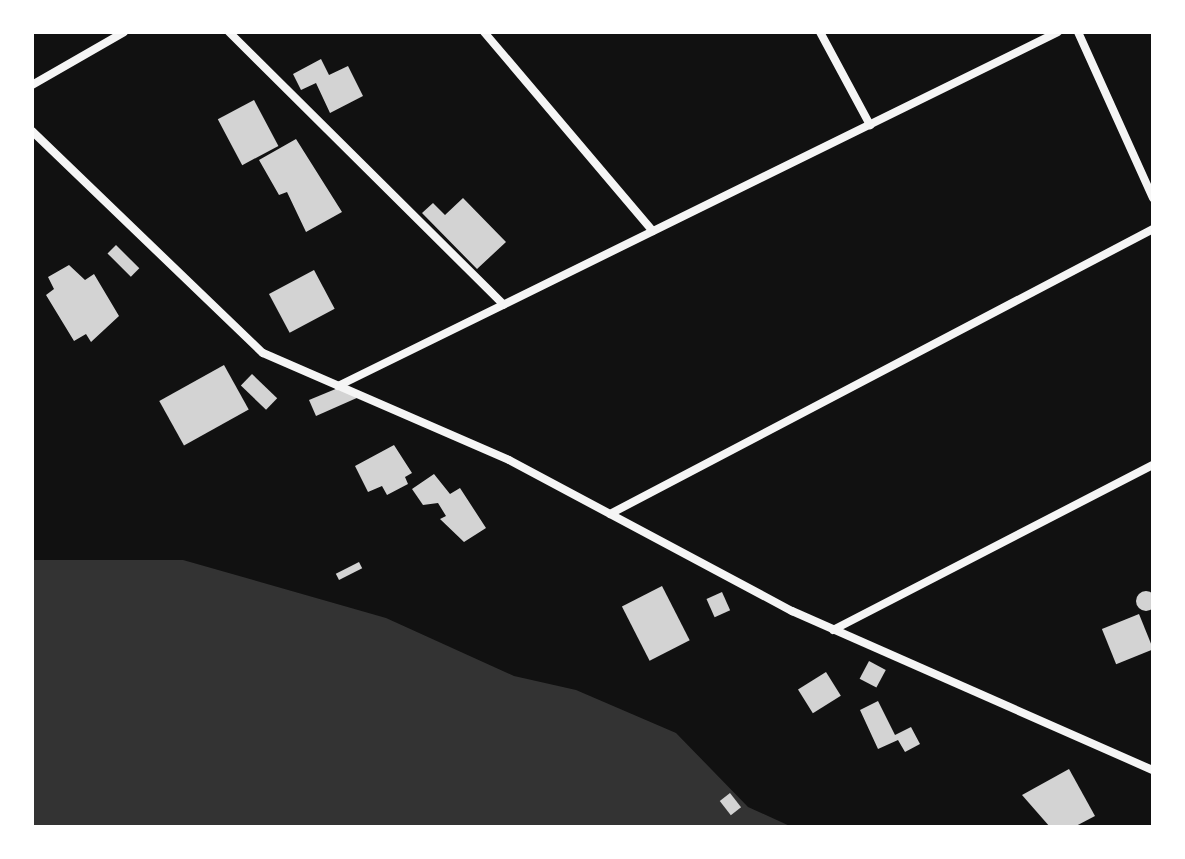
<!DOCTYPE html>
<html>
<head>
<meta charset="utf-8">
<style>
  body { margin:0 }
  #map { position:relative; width:1185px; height:859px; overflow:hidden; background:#111; font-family:Figtree,sans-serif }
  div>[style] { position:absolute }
  .water>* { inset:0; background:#333 }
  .building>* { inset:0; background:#d3d3d3; transform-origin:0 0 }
  .round { border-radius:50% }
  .minor>* { height:8px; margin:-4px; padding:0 4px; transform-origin:4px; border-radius:4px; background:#f5f5f5 }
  span { translate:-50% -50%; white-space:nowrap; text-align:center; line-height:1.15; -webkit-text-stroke:6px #fff; paint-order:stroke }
  .frame { position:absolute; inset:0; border:34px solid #fff; pointer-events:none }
</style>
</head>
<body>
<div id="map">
  <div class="water">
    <div style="clip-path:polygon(32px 560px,183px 560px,386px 618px,514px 676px,576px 690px,676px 733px,748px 807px,792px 827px,32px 827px)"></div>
  </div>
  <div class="building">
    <div style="clip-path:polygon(321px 59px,329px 75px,348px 66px,363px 96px,330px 113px,316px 83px,301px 90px,293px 74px)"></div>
    <div style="left:254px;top:100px;width:52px;height:41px;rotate:62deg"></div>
    <div style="clip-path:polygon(296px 139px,342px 212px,306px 232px,287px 192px,279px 195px,259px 160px)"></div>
    <div style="clip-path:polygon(463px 198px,506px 242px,477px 269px,422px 213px,433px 203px,445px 215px)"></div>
    <div style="left:116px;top:245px;width:33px;height:12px;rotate:45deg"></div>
    <div style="clip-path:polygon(69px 265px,85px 280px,94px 274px,119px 316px,91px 342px,86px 334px,74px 341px,46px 295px,54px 289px,48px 277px)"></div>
    <div style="left:314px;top:270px;width:44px;height:51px;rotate:62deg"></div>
    <div style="left:224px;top:365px;width:51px;height:74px;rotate:61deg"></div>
    <div style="left:252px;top:374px;width:35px;height:16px;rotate:44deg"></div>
    <div style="clip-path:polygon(338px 388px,359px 397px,316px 416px,309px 400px)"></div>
    <div style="clip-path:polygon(394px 445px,412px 473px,405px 477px,408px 484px,387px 495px,382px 486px,368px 492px,355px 466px)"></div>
    <div style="clip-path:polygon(434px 474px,450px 494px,460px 488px,486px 528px,464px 542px,440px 519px,446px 516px,438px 503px,423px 505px,412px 489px)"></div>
    <div style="left:359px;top:562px;width:7px;height:26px;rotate:63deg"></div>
    <div style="left:662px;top:586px;width:61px;height:45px;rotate:63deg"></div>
    <div class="round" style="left:1136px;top:591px;width:20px;height:20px"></div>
    <div style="left:722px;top:592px;width:20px;height:17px;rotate:66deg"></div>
    <div style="left:1139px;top:614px;width:38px;height:40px;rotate:68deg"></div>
    <div style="left:869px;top:661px;width:19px;height:20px;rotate:28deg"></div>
    <div style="left:826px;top:672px;width:28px;height:33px;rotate:58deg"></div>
    <div style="clip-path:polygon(878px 701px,895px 735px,911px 727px,920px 744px,905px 752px,898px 740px,878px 749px,860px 710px)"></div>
    <div style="clip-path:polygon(1069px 769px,1095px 816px,1074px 827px,1050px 827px,1022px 795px)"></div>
    <div style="left:730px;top:793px;width:18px;height:13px;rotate:52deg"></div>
  </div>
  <div class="minor">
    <div style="left:229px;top:32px;width:387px;rotate:44.8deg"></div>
    <div style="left:484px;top:32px;width:261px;rotate:49.7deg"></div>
    <div style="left:820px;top:32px;width:106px;rotate:61.7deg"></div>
    <div style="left:1078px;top:32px;width:182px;rotate:65.7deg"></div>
    <div style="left:32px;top:85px;width:106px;rotate:-29.9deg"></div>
    <div style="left:32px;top:131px;width:320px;rotate:43.9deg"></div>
    <div style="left:263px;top:353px;width:268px;rotate:23.5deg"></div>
    <div style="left:509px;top:460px;width:321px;rotate:28.1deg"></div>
    <div style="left:792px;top:611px;width:394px;rotate:23.8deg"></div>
    <div style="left:338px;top:386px;width:802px;rotate:-26.18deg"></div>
    <div style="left:610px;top:514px;width:613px;rotate:-27.69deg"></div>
    <div style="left:833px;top:630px;width:360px;rotate:-27.3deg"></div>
  </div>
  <div class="frame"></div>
</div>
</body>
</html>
